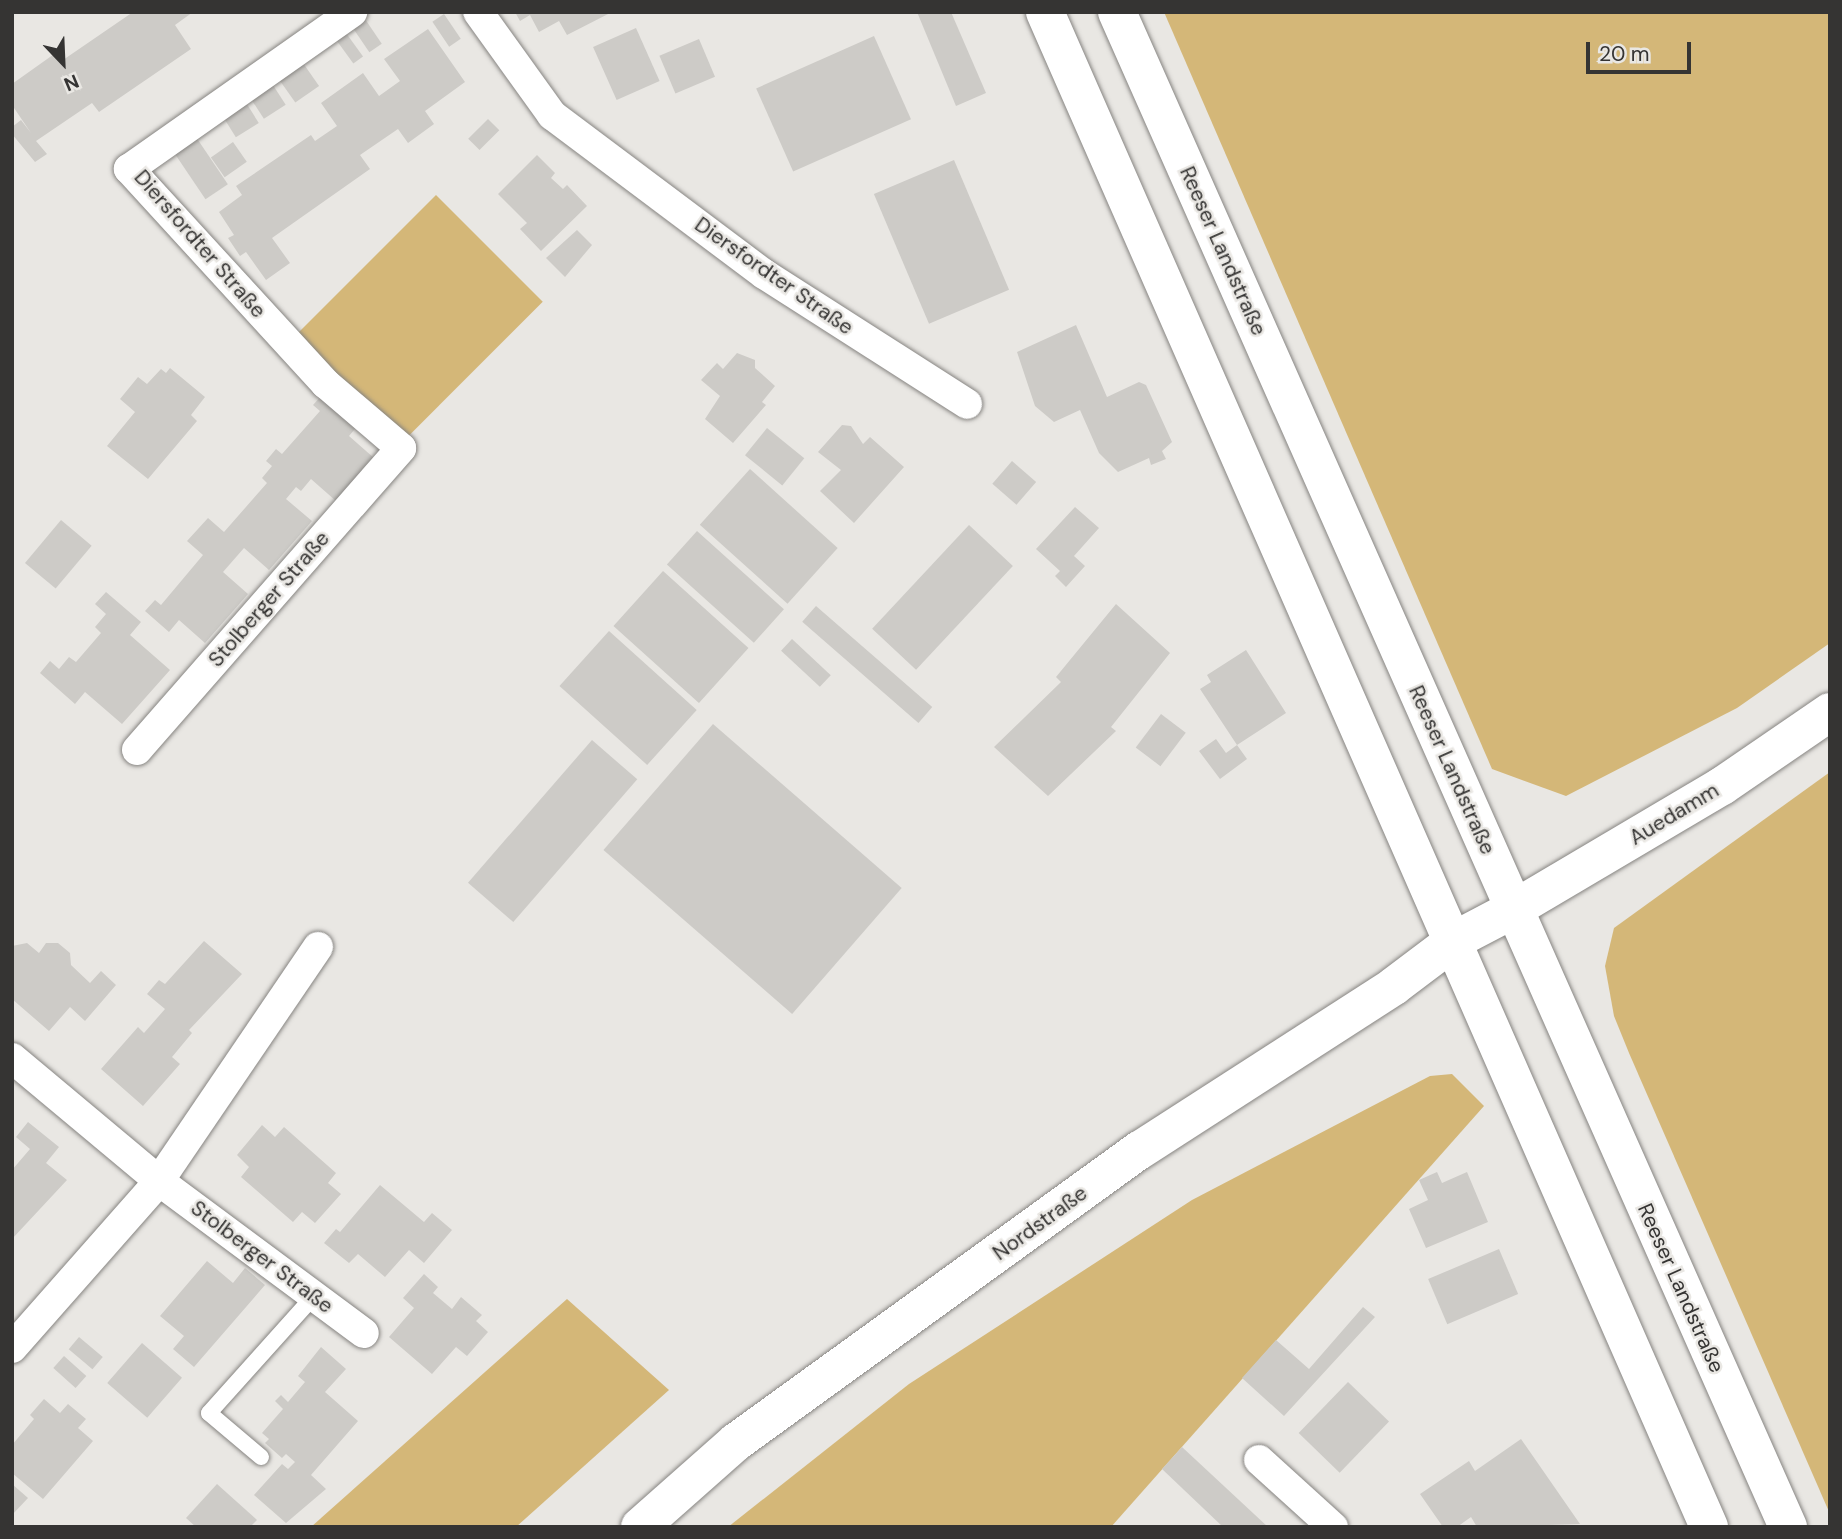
<!DOCTYPE html>
<html>
<head>
<meta charset="utf-8">
<style>
  body { margin:0 }
  #map { position:relative; width:1842px; height:1539px; overflow:hidden; background:#e9e7e3; font-family:"DM Sans",sans-serif }
  div>[style] { position:absolute }
  .green>* { inset:0; background:#d4b778; transform-origin:0 0 }
  .building>* { inset:0; background:#cdcbc7; transform-origin:0 0 }
  .roads { filter:drop-shadow(0 0 2px #868481) drop-shadow(0 0 2px #868481) }
  .service>* { height:16px; margin:-8px; padding:0 8px; transform-origin:8px; border-radius:8px; background:#fff }
  .minor>* { height:30px; margin:-15px; padding:0 15px; transform-origin:15px; border-radius:15px; background:#fff }
  .tertiary>* { height:38px; margin:-19px; padding:0 19px; transform-origin:19px; border-radius:19px; background:#fff }
  .primary>* { height:38px; margin:-19px; padding:0 19px; transform-origin:19px; border-radius:19px; background:#fff }
  span { translate:-50% -50%; white-space:nowrap; text-align:center; line-height:1.15; -webkit-text-stroke:5px #e9e7e3; paint-order:stroke }
  .street-label { font-size:21px; color:#353433 }
  .frame { position:absolute; inset:0; border:14px solid #353433; pointer-events:none }
  .north { position:absolute; left:28px; top:28px; width:70px; height:70px; -webkit-text-stroke:5px #e9e7e3; paint-order:stroke; rotate:157deg; font-size:19px; font-weight:700; line-height:28px; text-align:center; color:#353433 }
  .north::after { content:''; display:block; margin:auto; width:24px; height:32px; background:#353433; clip-path:polygon(50% 0,100% 100%,50% 72%,0 100%) }
  .scale { position:absolute; left:1586px; top:42px; width:105px; height:32px; box-sizing:border-box; border:4px solid #353433; border-top:0; padding-left:9px; font-size:21px; line-height:24px; white-space:nowrap; color:#353433; -webkit-text-stroke:5px #e9e7e3; paint-order:stroke }
</style>
</head>
<body>
<div id="map">
  <div class="green">
    <div style="clip-path:polygon(1164px 12px,1830px 12px,1830px 643px,1737px 708px,1566px 796px,1492px 769px)"></div>
    <div style="left:436px;top:195px;width:151px;height:199px;rotate:45deg"></div>
    <div style="clip-path:polygon(1830px 772px,1830px 1514px,1629px 1053px,1614px 1016px,1605px 966px,1614px 928px)"></div>
    <div style="clip-path:polygon(1452px 1074px,1484px 1106px,1111px 1527px,728px 1527px,909px 1384px,1192px 1200px,1430px 1076px)"></div>
    <div style="clip-path:polygon(567px 1299px,669px 1390px,516px 1527px,311px 1527px)"></div>
  </div>
  <div class="building">
    <div style="clip-path:polygon(133px 12px,193px 12px,175px 25px,191px 49px,99px 112px,92px 103px,36px 141px,47px 154px,35px 162px,12px 134px,12px 127px,21px 120px,31px 133px,12px 105px,12px 84px,57px 52px,63px 60px)"></div>
    <div style="clip-path:polygon(515px 12px,612px 12px,567px 35px,559px 21px,539px 32px,530px 15px,520px 21px)"></div>
    <div style="clip-path:polygon(917px 12px,951px 12px,986px 93px,956px 106px)"></div>
    <div style="left:444px;top:14px;width:30px;height:14px;rotate:56deg"></div>
    <div style="left:365px;top:19px;width:30px;height:15px;rotate:56deg"></div>
    <div style="left:636px;top:28px;width:58px;height:47px;rotate:66deg"></div>
    <div style="clip-path:polygon(428px 29px,465px 82px,425px 111px,434px 124px,408px 143px,398px 129px,360px 155px,370px 169px,272px 238px,290px 263px,266px 280px,246px 252px,240px 256px,228px 238px,234px 235px,219px 212px,242px 195px,236px 186px,311px 135px,315px 141px,337px 126px,321px 103px,363px 73px,379px 96px,400px 81px,384px 59px)"></div>
    <div style="left:346px;top:33px;width:29px;height:12px;rotate:54deg"></div>
    <div style="left:874px;top:36px;width:91px;height:129px;rotate:66deg"></div>
    <div style="left:699px;top:39px;width:41px;height:43px;rotate:67deg"></div>
    <div style="left:303px;top:63px;width:28px;height:29px;rotate:55deg"></div>
    <div style="left:271px;top:82px;width:27px;height:26px;rotate:57deg"></div>
    <div style="left:245px;top:101px;width:26px;height:27px;rotate:58deg"></div>
    <div style="left:488px;top:119px;width:16px;height:28px;rotate:45deg"></div>
    <div style="left:196px;top:137px;width:57px;height:27px;rotate:56deg"></div>
    <div style="left:233px;top:142px;width:24px;height:27px;rotate:55deg"></div>
    <div style="clip-path:polygon(537px 155px,555px 173px,551px 178px,563px 189px,567px 185px,587px 206px,541px 251px,520px 229px,527px 223px,498px 194px)"></div>
    <div style="left:954px;top:160px;width:141px;height:87px;rotate:67deg"></div>
    <div style="clip-path:polygon(577px 230px,592px 245px,565px 277px,546px 258px)"></div>
    <div style="clip-path:polygon(1076px 325px,1107px 397px,1139px 382px,1146px 385px,1172px 442px,1162px 451px,1166px 459px,1151px 465px,1149px 458px,1118px 472px,1099px 453px,1080px 410px,1054px 422px,1035px 406px,1017px 352px)"></div>
    <div style="clip-path:polygon(737px 353px,755px 360px,755px 368px,775px 386px,762px 402px,766px 405px,733px 443px,705px 419px,720px 396px,701px 380px,717px 363px,723px 369px)"></div>
    <div style="clip-path:polygon(170px 368px,205px 397px,191px 415px,197px 421px,148px 479px,107px 446px,135px 412px,120px 399px,138px 377px,147px 384px,161px 369px,166px 373px)"></div>
    <div style="clip-path:polygon(323px 394px,359px 424px,349px 436px,374px 458px,336px 501px,311px 479px,301px 491px,296px 487px,286px 499px,312px 521px,269px 570px,244px 548px,223px 572px,248px 594px,205px 643px,179px 620px,169px 632px,145px 611px,155px 600px,161px 605px,203px 555px,187px 541px,208px 518px,224px 532px,267px 483px,262px 478px,272px 466px,266px 461px,276px 449px,282px 454px,320px 411px,313px 405px)"></div>
    <div style="clip-path:polygon(842px 425px,851px 426px,863px 444px,870px 437px,904px 467px,854px 523px,820px 491px,841px 470px,818px 452px)"></div>
    <div style="left:767px;top:428px;width:48px;height:35px;rotate:39deg"></div>
    <div style="left:1012px;top:461px;width:32px;height:30px;rotate:41deg"></div>
    <div style="left:750px;top:469px;width:118px;height:75px;rotate:42deg"></div>
    <div style="clip-path:polygon(1075px 507px,1099px 528px,1074px 556px,1085px 566px,1066px 587px,1055px 576px,1060px 571px,1036px 549px)"></div>
    <div style="left:61px;top:520px;width:40px;height:56px;rotate:40deg"></div>
    <div style="left:969px;top:525px;width:60px;height:142px;rotate:43deg"></div>
    <div style="left:697px;top:531px;width:117px;height:45px;rotate:42deg"></div>
    <div style="left:663px;top:571px;width:115px;height:74px;rotate:42deg"></div>
    <div style="clip-path:polygon(106px 592px,141px 622px,130px 635px,170px 670px,122px 724px,85px 692px,75px 704px,40px 673px,50px 661px,59px 669px,69px 657px,76px 662px,101px 633px,95px 627px,106px 614px,95px 604px)"></div>
    <div style="clip-path:polygon(1116px 604px,1170px 653px,1111px 727px,1116px 731px,1048px 796px,994px 747px,1061px 682px,1056px 677px)"></div>
    <div style="left:816px;top:606px;width:154px;height:21px;rotate:41deg"></div>
    <div style="left:609px;top:631px;width:118px;height:74px;rotate:42deg"></div>
    <div style="left:792px;top:639px;width:53px;height:16px;rotate:43deg"></div>
    <div style="clip-path:polygon(1246px 650px,1286px 713px,1237px 745px,1200px 689px,1211px 682px,1207px 675px)"></div>
    <div style="left:1161px;top:714px;width:31px;height:42px;rotate:37deg"></div>
    <div style="left:713px;top:724px;width:250px;height:167px;rotate:41deg"></div>
    <div style="clip-path:polygon(1216px 739px,1226px 753px,1237px 745px,1247px 759px,1220px 779px,1199px 751px)"></div>
    <div style="left:592px;top:740px;width:60px;height:189px;rotate:41deg"></div>
    <div style="clip-path:polygon(204px 941px,242px 974px,189px 1030px,192px 1033px,172px 1057px,180px 1064px,143px 1106px,101px 1069px,138px 1027px,144px 1033px,165px 1009px,147px 994px,159px 980px,165px 984px)"></div>
    <div style="clip-path:polygon(27px 943px,39px 953px,46px 943px,58px 943px,70px 953px,71px 965px,90px 983px,101px 971px,116px 985px,85px 1021px,70px 1007px,49px 1031px,12px 999px,12px 946px)"></div>
    <div style="clip-path:polygon(28px 1122px,59px 1147px,46px 1163px,67px 1180px,12px 1239px,12px 1170px,30px 1149px,16px 1137px)"></div>
    <div style="clip-path:polygon(262px 1125px,275px 1137px,284px 1127px,336px 1173px,328px 1183px,341px 1194px,315px 1223px,302px 1212px,293px 1222px,241px 1177px,249px 1167px,237px 1155px)"></div>
    <div style="clip-path:polygon(1437px 1172px,1442px 1183px,1467px 1172px,1488px 1222px,1426px 1248px,1409px 1209px,1428px 1200px,1419px 1180px)"></div>
    <div style="clip-path:polygon(380px 1185px,424px 1222px,432px 1213px,452px 1230px,424px 1263px,409px 1250px,385px 1277px,358px 1254px,349px 1263px,324px 1243px,336px 1229px,340px 1232px)"></div>
    <div style="left:1499px;top:1249px;width:49px;height:77px;rotate:67deg"></div>
    <div style="clip-path:polygon(207px 1261px,233px 1283px,245px 1268px,265px 1285px,194px 1367px,173px 1349px,184px 1336px,160px 1316px)"></div>
    <div style="clip-path:polygon(424px 1274px,438px 1287px,433px 1293px,452px 1309px,461px 1297px,482px 1315px,476px 1321px,488px 1332px,467px 1356px,456px 1347px,432px 1374px,389px 1337px,414px 1308px,403px 1298px)"></div>
    <div style="clip-path:polygon(1363px 1307px,1375px 1317px,1284px 1416px,1242px 1378px,1276px 1340px,1309px 1369px)"></div>
    <div style="left:79px;top:1337px;width:31px;height:16px;rotate:40deg"></div>
    <div style="left:142px;top:1343px;width:53px;height:53px;rotate:41deg"></div>
    <div style="clip-path:polygon(321px 1347px,346px 1369px,325px 1392px,358px 1421px,311px 1475px,326px 1489px,286px 1523px,254px 1495px,282px 1464px,288px 1469px,295px 1462px,286px 1454px,282px 1458px,265px 1443px,269px 1439px,262px 1433px,283px 1409px,275px 1401px,281px 1395px,288px 1402px,305px 1382px,298px 1376px)"></div>
    <div style="left:64px;top:1356px;width:30px;height:16px;rotate:42deg"></div>
    <div style="left:1348px;top:1382px;width:57px;height:71px;rotate:44deg"></div>
    <div style="clip-path:polygon(44px 1399px,60px 1413px,68px 1404px,86px 1419px,78px 1428px,93px 1441px,43px 1499px,12px 1473px,12px 1445px,34px 1419px,30px 1415px)"></div>
    <div style="clip-path:polygon(1521px 1439px,1580px 1524px,1477px 1527px,1471px 1517px,1457px 1527px,1443px 1527px,1420px 1494px,1469px 1461px,1475px 1471px)"></div>
    <div style="clip-path:polygon(1182px 1447px,1268px 1527px,1223px 1527px,1162px 1469px)"></div>
    <div style="clip-path:polygon(12px 1484px,28px 1498px,12px 1515px)"></div>
    <div style="clip-path:polygon(217px 1484px,257px 1520px,250px 1527px,196px 1527px,186px 1518px)"></div>
  </div>
  <div class="roads">
    <div class="service">
      <div style="left:261px;top:1457px;width:68px;rotate:-139.8deg"></div>
      <div style="left:209px;top:1413px;width:157px;rotate:-48.1deg"></div>
    </div>
    <div class="minor">
      <div style="left:478px;top:12px;width:127px;rotate:54.3deg"></div>
      <div style="left:552px;top:115px;width:265px;rotate:36.9deg"></div>
      <div style="left:764px;top:274px;width:241px;rotate:32.6deg"></div>
      <div style="left:137px;top:750px;width:401px;rotate:-48.8deg"></div>
      <div style="left:401px;top:448px;width:99px;rotate:-139.5deg"></div>
      <div style="left:326px;top:384px;width:292px;rotate:-132.5deg"></div>
      <div style="left:129px;top:169px;width:273px;rotate:-35.1deg"></div>
      <div style="left:12px;top:1058px;width:192px;rotate:39.9deg"></div>
      <div style="left:159px;top:1181px;width:255px;rotate:36.6deg"></div>
      <div style="left:12px;top:1348px;width:222px;rotate:-48.6deg"></div>
      <div style="left:159px;top:1181px;width:283px;rotate:-55.8deg"></div>
      <div style="left:1259px;top:1460px;width:100px;rotate:42.2deg"></div>
    </div>
    <div class="tertiary">
      <div style="left:1514px;top:909px;width:242px;rotate:-30.6deg"></div>
      <div style="left:1722px;top:786px;width:131px;rotate:-34.4deg"></div>
      <div style="left:640px;top:1527px;width:128px;rotate:-41.5deg"></div>
      <div style="left:736px;top:1442px;width:498px;rotate:-35.9deg"></div>
      <div style="left:1140px;top:1150px;width:302px;rotate:-32.8deg"></div>
      <div style="left:1394px;top:986px;width:76px;rotate:-37deg"></div>
    </div>
    <div class="primary">
      <div style="left:1045px;top:12px;width:1654px;rotate:66.33deg"></div>
      <div style="left:1117px;top:12px;width:1657px;rotate:66.11deg"></div>
      <div style="left:1455px;top:940px;width:67px;rotate:-27.7deg"></div>
    </div>
  </div>
  <div class="street-label">
    <span style="left:200px;top:244px;rotate:49deg">Diersfordter Straße</span>
    <span style="left:1223px;top:251px;rotate:66deg">Reeser Landstraße</span>
    <span style="left:774px;top:276px;rotate:35deg">Diersfordter Straße</span>
    <span style="left:269px;top:599px;rotate:-49deg">Stolberger Straße</span>
    <span style="left:1452px;top:770px;rotate:66deg">Reeser Landstraße</span>
    <span style="left:1674px;top:814px;rotate:-31deg">Auedamm</span>
    <span style="left:1040px;top:1223px;rotate:-36deg">Nordstraße</span>
    <span style="left:262px;top:1257px;rotate:37deg">Stolberger Straße</span>
    <span style="left:1681px;top:1288px;rotate:66deg">Reeser Landstraße</span>
  </div>
  <div class="frame"></div>
  <div class="north">N</div>
  <div class="scale">20 m</div>
</div>
</body>
</html>
